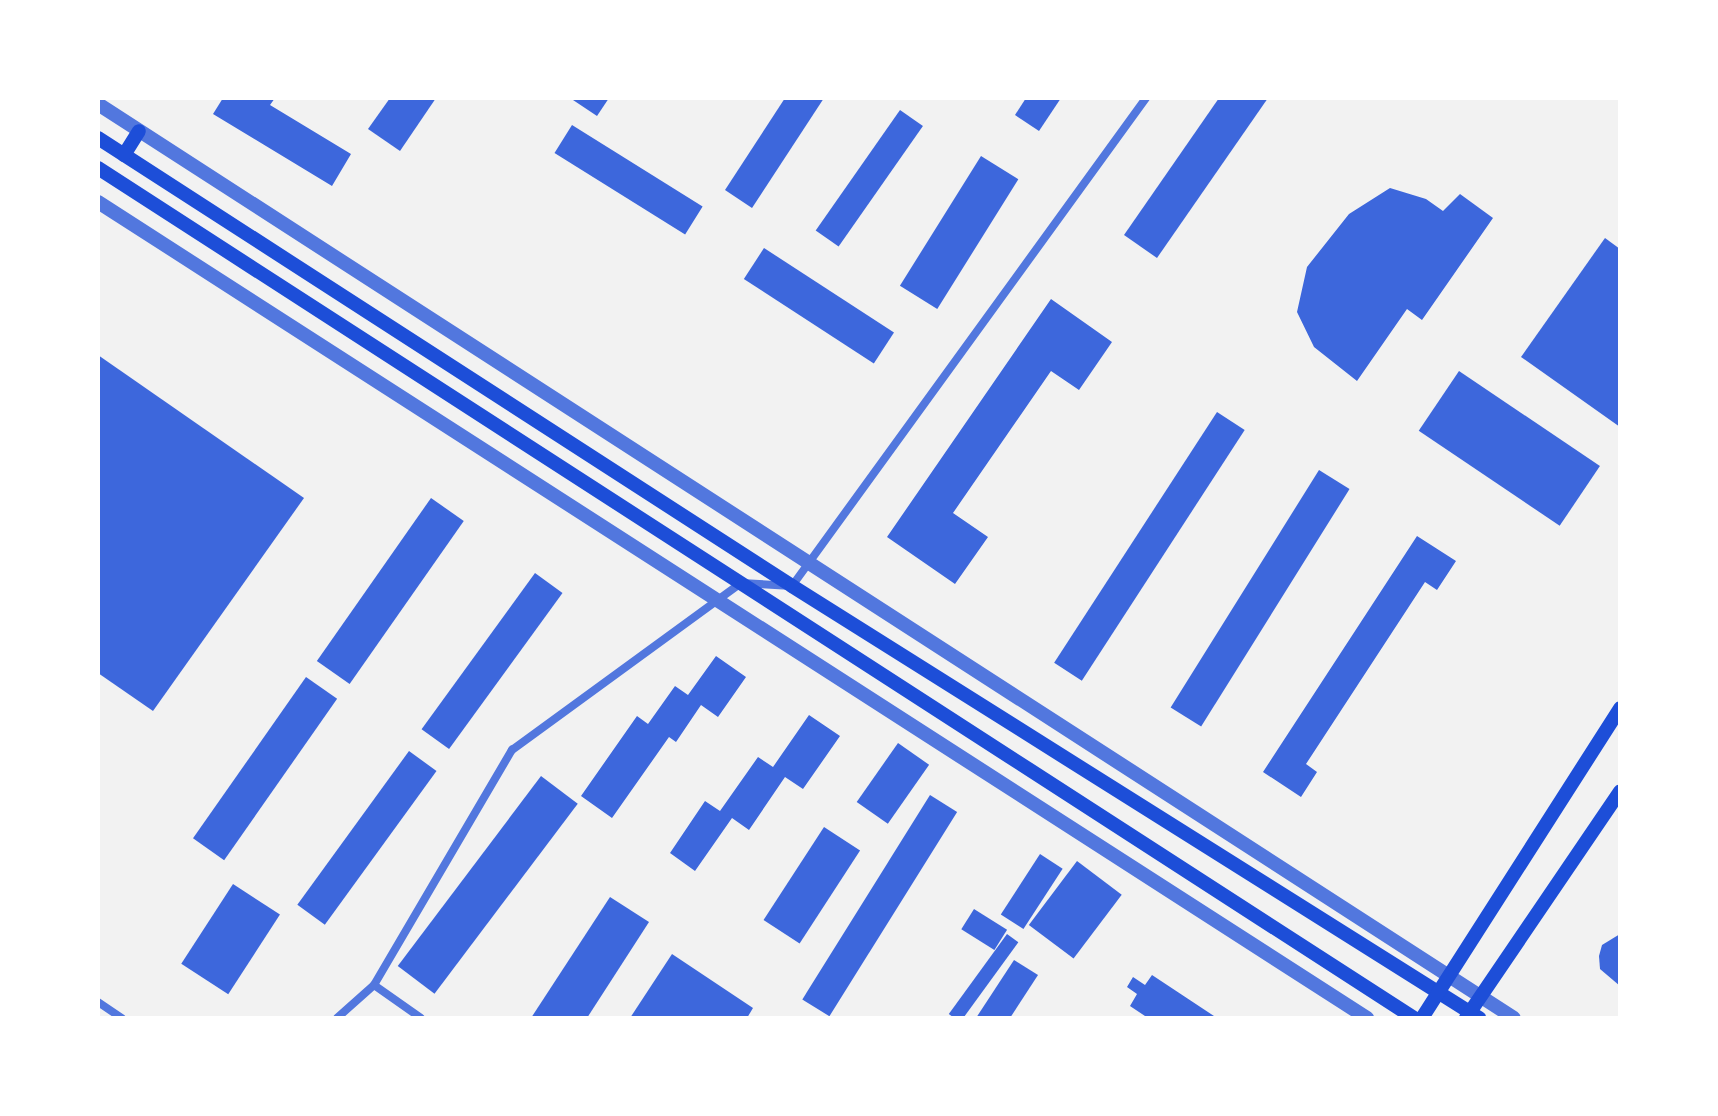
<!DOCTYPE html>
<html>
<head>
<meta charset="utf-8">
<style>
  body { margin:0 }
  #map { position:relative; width:1718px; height:1116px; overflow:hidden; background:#f2f2f2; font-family:"Golos Text",sans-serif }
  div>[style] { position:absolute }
  .building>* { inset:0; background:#3d67dc; transform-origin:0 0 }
  .minor>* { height:8px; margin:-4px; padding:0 4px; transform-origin:4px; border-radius:4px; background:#5277de }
  .tertiary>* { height:14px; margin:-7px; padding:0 7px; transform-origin:7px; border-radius:7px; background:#5277de }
  .secondary>* { height:14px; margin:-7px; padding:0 7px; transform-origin:7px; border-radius:7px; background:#1d4ed8 }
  span { translate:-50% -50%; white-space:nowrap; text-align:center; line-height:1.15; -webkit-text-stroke:8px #fff; paint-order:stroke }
  .frame { position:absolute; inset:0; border:100px solid #fff; pointer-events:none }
</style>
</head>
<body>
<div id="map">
  <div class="building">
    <div style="clip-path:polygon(223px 98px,275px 98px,270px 105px,351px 154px,332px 186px,213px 114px)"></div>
    <div style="clip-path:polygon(390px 98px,436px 98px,400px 151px,368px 129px)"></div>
    <div style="clip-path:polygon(570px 98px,609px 98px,597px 116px)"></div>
    <div style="clip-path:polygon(785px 98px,824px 98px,752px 208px,725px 190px)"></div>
    <div style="clip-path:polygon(1026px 98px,1061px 98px,1039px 131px,1015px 115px)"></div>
    <div style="clip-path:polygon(1219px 98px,1268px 98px,1157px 258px,1124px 235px)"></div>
    <div style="left:900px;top:110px;width:28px;height:147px;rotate:35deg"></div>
    <div style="left:572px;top:125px;width:154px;height:33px;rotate:32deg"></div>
    <div style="left:981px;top:156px;width:44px;height:153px;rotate:32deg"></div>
    <div style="clip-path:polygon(1390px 188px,1426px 199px,1443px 211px,1460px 194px,1493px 218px,1422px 320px,1407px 309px,1357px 381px,1314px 347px,1297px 312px,1307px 267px,1349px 214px)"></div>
    <div style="clip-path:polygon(1605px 238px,1620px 249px,1620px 427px,1521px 357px)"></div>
    <div style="left:764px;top:248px;width:155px;height:37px;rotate:33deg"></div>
    <div style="clip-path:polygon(1051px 299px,1112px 342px,1079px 390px,1051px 371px,953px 513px,988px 537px,955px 584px,887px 537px)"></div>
    <div style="clip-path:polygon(98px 355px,304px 498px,153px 711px,98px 673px)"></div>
    <div style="left:1459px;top:371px;width:170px;height:72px;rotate:34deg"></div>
    <div style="left:1217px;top:412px;width:33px;height:299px;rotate:33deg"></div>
    <div style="left:1319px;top:470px;width:36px;height:280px;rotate:32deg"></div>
    <div style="left:431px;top:498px;width:40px;height:199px;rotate:35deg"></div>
    <div style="clip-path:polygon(1417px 536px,1456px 561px,1437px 590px,1425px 582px,1306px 764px,1317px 772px,1301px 797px,1263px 772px)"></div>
    <div style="left:535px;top:573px;width:34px;height:193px;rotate:36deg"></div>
    <div style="clip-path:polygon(716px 656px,746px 677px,718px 717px,701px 705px,676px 742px,669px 737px,612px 818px,581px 796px,637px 716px,648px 724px,675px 686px,688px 695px)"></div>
    <div style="left:306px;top:677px;width:38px;height:197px;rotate:35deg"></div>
    <div style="clip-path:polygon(809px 715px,840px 736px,803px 789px,785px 777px,749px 830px,732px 818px,695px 871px,670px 853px,705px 801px,720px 811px,758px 757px,773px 767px)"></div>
    <div style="left:898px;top:743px;width:38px;height:72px;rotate:35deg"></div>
    <div style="left:409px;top:751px;width:34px;height:190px;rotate:36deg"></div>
    <div style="left:541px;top:776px;width:46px;height:238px;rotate:37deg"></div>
    <div style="left:930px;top:795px;width:32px;height:241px;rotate:32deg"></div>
    <div style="left:824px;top:827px;width:43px;height:111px;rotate:33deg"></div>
    <div style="left:1040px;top:854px;width:27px;height:72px;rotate:33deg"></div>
    <div style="left:1077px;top:861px;width:56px;height:80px;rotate:37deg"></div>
    <div style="left:233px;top:884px;width:56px;height:95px;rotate:33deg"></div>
    <div style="clip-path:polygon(610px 897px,649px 922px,587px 1018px,531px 1018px)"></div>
    <div style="left:974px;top:909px;width:39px;height:24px;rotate:32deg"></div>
    <div style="left:1007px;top:934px;width:14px;height:99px;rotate:36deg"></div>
    <div style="clip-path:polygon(1620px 934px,1620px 986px,1600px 969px,1599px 956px,1602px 945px)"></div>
    <div style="clip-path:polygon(672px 954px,753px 1008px,747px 1018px,630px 1018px)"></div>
    <div style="clip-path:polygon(1014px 960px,1038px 975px,1010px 1018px,976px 1018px)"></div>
    <div style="clip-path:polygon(1152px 975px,1217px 1018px,1148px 1018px,1130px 1006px,1137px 994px,1127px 987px,1133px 977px,1145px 985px)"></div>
  </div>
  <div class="minor">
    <div style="left:374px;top:985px;width:273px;rotate:-59.6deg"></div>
    <div style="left:512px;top:750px;width:283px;rotate:-36.1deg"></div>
    <div style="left:741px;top:583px;width:51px;rotate:3.4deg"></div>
    <div style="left:792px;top:586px;width:603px;rotate:-54.04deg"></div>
    <div style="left:98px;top:1002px;width:29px;rotate:34deg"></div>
    <div style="left:337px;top:1018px;width:50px;rotate:-41.7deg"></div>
    <div style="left:374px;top:985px;width:57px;rotate:35.1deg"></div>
  </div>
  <div class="tertiary">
    <div style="left:98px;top:104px;width:1685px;rotate:32.84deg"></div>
    <div style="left:98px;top:202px;width:1509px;rotate:32.74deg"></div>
  </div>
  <div class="secondary">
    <div style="left:98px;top:138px;width:826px;rotate:32.84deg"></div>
    <div style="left:792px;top:586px;width:812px;rotate:32.16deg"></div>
    <div style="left:124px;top:155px;width:28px;rotate:-58deg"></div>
    <div style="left:98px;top:168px;width:1567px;rotate:32.86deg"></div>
    <div style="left:1422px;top:1018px;width:368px;rotate:-57.4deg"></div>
    <div style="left:1466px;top:1018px;width:274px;rotate:-55.8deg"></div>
  </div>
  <div class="frame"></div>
</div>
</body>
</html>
